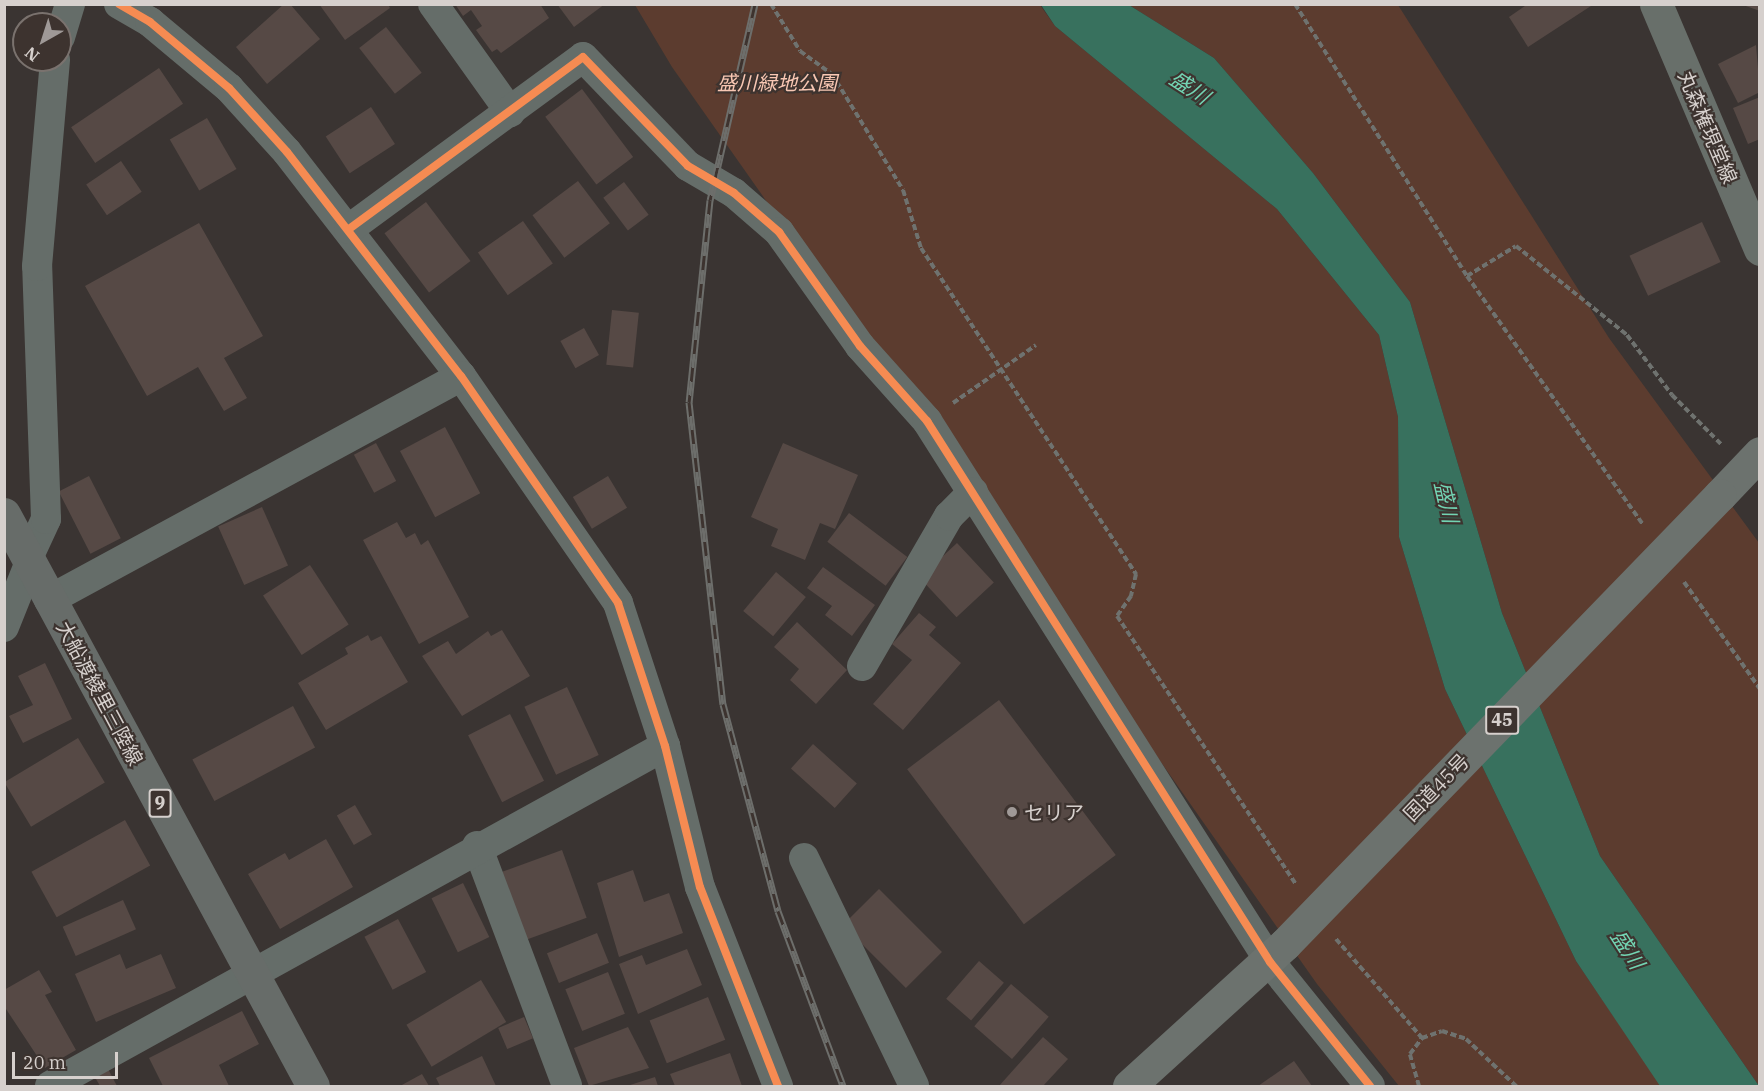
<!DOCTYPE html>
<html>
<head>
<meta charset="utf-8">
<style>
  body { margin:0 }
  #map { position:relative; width:1764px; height:1091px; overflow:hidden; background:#3a3432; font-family:"IBM Plex Serif","Noto Sans JP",serif }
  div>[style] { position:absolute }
  .green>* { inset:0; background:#5c3c2f }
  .water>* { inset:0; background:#38715e }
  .building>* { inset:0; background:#564945; transform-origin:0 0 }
  .path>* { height:4px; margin-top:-2px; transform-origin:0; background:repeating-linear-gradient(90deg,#6f726f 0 6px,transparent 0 9px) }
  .street>* { height:30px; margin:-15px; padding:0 15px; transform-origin:15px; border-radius:15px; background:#656d69 }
  .secondary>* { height:33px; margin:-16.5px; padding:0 16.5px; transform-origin:16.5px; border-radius:16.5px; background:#686f6a }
  .primary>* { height:33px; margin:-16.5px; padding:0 16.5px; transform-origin:16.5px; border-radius:16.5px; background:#676c69 }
  .highway>* { height:33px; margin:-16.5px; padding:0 16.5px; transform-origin:16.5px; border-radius:16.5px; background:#6c726e }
  .rail>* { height:7px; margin-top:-3.5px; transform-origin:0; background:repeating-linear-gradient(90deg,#3d332f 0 14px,#6d6e6b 0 28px); box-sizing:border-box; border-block:2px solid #6d6e6b }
  .highway-bridge>* { height:33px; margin:-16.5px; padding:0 16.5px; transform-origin:16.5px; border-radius:16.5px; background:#6c726e }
  .cycleway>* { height:8px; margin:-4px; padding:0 4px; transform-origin:4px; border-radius:4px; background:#f68b52 }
  .dots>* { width:16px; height:16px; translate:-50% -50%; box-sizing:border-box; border:3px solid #3d332f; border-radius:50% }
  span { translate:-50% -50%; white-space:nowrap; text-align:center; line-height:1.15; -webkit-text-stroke:4.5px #3d332f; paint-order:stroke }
  .shield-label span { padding:2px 4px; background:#3d332f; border:2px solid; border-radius:4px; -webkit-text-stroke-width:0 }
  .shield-label { font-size:18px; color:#d6d0cd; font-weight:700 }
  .park-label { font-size:20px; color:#f8c7b3; font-style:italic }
  .street-label { font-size:20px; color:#d6d0cd }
  .poi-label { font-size:20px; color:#d6d0cd }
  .left { translate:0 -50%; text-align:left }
  .water-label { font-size:21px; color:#73d4b3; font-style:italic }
  .frame { position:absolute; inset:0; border:6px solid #d6d0cd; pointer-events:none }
  .north { position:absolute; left:12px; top:12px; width:60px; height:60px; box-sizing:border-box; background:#3d332f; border:2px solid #7a726e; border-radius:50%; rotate:219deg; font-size:16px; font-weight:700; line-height:24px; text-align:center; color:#d6d0cd }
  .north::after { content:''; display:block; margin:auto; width:21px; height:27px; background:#9f9997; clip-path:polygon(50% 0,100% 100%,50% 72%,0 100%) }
  .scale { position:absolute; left:12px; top:1052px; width:106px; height:27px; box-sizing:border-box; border:3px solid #d6d0cd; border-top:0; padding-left:8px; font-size:18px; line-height:21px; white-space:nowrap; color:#d6d0cd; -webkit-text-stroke:4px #3d332f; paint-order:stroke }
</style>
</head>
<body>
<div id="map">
  <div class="green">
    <div style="clip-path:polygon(635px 5px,1040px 5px,1055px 26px,1277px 209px,1379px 335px,1398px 417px,1399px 537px,1445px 689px,1576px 961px,1661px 1086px,1399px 1086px,1317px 984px,672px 67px)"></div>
    <div style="clip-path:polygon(1129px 5px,1398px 5px,1609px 338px,1759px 543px,1759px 1086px,1600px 856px,1502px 613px,1410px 302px,1313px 173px,1214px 58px)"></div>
  </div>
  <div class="water">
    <div style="clip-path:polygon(1041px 5px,1129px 5px,1214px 58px,1313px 173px,1410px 302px,1502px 613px,1600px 856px,1759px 1086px,1660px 1086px,1576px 961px,1445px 689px,1399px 537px,1398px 417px,1379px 335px,1277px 209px,1055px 26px)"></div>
  </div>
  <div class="building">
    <div style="clip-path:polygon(284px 4px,290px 4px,320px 39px,267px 84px,236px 47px)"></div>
    <div style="clip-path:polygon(319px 4px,388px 4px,390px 8px,345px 40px)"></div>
    <div style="clip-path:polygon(455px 4px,540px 4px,549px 18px,501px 53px,497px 49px,492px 52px,476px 30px,482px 26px,471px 10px,463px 16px)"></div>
    <div style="clip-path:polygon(557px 4px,605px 4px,574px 27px)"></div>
    <div style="clip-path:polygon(1528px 4px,1594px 4px,1528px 47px,1509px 17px)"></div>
    <div style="clip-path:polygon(1743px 5px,1760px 5px,1760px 11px)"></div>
    <div style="left:386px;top:27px;width:58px;height:34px;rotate:52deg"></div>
    <div style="clip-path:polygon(1756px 45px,1760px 92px,1738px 103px,1718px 64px)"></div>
    <div style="left:159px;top:68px;width:43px;height:106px;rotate:56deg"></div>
    <div style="left:582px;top:89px;width:85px;height:46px;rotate:53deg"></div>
    <div style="clip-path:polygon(1760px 97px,1760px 139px,1748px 144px,1733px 108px)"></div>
    <div style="left:371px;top:107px;width:44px;height:54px;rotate:57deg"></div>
    <div style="left:207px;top:118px;width:59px;height:43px;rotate:60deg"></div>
    <div style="left:121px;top:161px;width:37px;height:42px;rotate:56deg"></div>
    <div style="left:578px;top:181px;width:53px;height:57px;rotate:53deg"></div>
    <div style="left:624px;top:182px;width:41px;height:26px;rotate:53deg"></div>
    <div style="left:426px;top:202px;width:74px;height:52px;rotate:53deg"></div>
    <div style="left:523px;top:221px;width:52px;height:55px;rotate:55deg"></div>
    <div style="left:1702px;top:222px;width:44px;height:80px;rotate:65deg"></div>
    <div style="clip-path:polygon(199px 223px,263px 336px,224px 358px,247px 398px,224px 411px,198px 367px,147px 396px,85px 286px)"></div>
    <div style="left:612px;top:310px;width:27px;height:55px;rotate:6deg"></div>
    <div style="left:584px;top:328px;width:31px;height:27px;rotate:61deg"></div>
    <div style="left:445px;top:427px;width:75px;height:51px;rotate:62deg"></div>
    <div style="left:376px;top:443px;width:43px;height:25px;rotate:62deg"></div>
    <div style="clip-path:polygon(783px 443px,858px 475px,835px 529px,820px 523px,805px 560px,771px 546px,778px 529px,751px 517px)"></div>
    <div style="left:89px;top:476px;width:70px;height:34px;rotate:63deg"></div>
    <div style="left:608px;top:476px;width:37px;height:41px;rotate:59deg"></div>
    <div style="left:262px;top:507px;width:64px;height:48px;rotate:66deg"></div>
    <div style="left:849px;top:513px;width:73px;height:36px;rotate:37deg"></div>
    <div style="clip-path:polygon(397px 522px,406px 538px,415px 533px,421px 545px,428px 540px,469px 617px,419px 644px,363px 540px)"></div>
    <div style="left:957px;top:543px;width:54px;height:51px;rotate:47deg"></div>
    <div style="left:310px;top:565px;width:71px;height:56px;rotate:57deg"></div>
    <div style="clip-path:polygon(823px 567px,875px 605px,852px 636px,825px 615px,832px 606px,807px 588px)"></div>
    <div style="left:776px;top:572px;width:39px;height:51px;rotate:40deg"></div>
    <div style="clip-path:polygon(919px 613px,936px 627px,929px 635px,961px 663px,903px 730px,873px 704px,912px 660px,892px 644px)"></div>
    <div style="clip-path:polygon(797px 622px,847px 670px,816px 704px,790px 680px,799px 669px,774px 647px)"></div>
    <div style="clip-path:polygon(502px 630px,530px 676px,462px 716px,422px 656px,448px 641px,456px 654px,488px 631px,491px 636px)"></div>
    <div style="clip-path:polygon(368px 635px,371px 641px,381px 636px,408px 682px,326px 730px,298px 683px,348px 654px,345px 648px)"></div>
    <div style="clip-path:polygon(45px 663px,72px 719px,23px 743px,9px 716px,33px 705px,18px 676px)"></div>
    <div style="left:567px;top:687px;width:75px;height:47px;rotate:65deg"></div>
    <div style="left:999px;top:700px;width:194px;height:115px;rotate:53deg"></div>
    <div style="left:293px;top:706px;width:47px;height:114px;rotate:62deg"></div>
    <div style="left:510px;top:714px;width:75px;height:47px;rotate:63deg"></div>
    <div style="left:78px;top:738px;width:52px;height:86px;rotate:59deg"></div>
    <div style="left:813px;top:744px;width:59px;height:33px;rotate:42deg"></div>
    <div style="left:355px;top:805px;width:34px;height:21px;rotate:60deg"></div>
    <div style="left:125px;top:820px;width:52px;height:107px;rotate:61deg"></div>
    <div style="clip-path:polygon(326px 839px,353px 887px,280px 929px,248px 874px,285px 853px,289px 860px)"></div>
    <div style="left:562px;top:850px;width:72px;height:65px;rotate:70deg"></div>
    <div style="clip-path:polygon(633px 870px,644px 902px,669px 893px,683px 933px,619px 957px,597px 883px)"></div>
    <div style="left:463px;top:883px;width:60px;height:35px;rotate:64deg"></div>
    <div style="left:879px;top:889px;width:89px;height:51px;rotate:45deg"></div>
    <div style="left:123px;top:900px;width:32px;height:66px;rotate:66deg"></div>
    <div style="left:398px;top:919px;width:60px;height:38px;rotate:62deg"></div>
    <div style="left:597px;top:933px;width:32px;height:54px;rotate:68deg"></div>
    <div style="clip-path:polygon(687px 949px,702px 985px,638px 1014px,619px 964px,642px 955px,646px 965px)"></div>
    <div style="clip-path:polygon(120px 954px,126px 969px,161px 954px,176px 988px,96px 1022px,75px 974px)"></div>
    <div style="left:979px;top:961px;width:33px;height:50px;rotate:41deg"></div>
    <div style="clip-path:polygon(39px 970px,52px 992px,45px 995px,76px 1050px,45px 1068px,4px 1006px,4px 990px)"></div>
    <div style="left:608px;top:972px;width:45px;height:46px;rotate:68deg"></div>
    <div style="left:481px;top:980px;width:49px;height:87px;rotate:59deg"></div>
    <div style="left:1011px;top:984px;width:50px;height:56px;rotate:41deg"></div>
    <div style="left:708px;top:997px;width:46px;height:63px;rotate:68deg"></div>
    <div style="clip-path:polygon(242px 1011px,259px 1044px,219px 1065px,229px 1086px,163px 1086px,149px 1058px)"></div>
    <div style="left:524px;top:1017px;width:23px;height:28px;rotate:67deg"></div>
    <div style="clip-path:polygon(628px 1027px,649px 1068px,589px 1086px,574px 1048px)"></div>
    <div style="clip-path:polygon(1043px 1037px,1068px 1059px,1043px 1086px,999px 1086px)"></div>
    <div style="clip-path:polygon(730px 1053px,742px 1086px,675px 1086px,670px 1074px)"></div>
    <div style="clip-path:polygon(482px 1056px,496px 1086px,440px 1086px,436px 1078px)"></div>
    <div style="clip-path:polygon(1294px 1061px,1312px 1086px,1258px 1086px)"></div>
    <div style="clip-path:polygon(106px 1065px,117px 1086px,100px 1086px,92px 1072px)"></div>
    <div style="clip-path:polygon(422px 1074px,429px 1086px,400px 1086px)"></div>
    <div style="clip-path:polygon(655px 1077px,658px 1086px,627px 1086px)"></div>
  </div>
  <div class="path">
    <div style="left:771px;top:4px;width:55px;rotate:58.3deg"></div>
    <div style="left:800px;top:51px;width:39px;rotate:36deg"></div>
    <div style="left:832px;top:74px;width:136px;rotate:58.5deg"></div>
    <div style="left:903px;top:190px;width:61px;rotate:72.8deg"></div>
    <div style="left:921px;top:248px;width:391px;rotate:56.6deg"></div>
    <div style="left:1136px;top:574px;width:23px;rotate:103deg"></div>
    <div style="left:1131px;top:596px;width:24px;rotate:125deg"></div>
    <div style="left:1117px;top:616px;width:322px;rotate:56.3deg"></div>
    <div style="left:1295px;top:4px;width:322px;rotate:57.7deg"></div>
    <div style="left:1467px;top:276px;width:305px;rotate:54.7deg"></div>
    <div style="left:1467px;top:276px;width:57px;rotate:-31.5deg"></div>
    <div style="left:1516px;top:246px;width:142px;rotate:38.7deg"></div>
    <div style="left:1627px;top:335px;width:75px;rotate:53.1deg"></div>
    <div style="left:1672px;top:395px;width:69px;rotate:45deg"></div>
    <div style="left:953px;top:403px;width:101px;rotate:-34.9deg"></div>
    <div style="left:1684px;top:582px;width:131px;rotate:54.6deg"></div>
    <div style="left:1336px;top:939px;width:131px;rotate:49deg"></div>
    <div style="left:1419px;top:1086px;width:33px;rotate:-106deg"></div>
    <div style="left:1410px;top:1054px;width:20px;rotate:-53deg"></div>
    <div style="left:1422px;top:1038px;width:21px;rotate:-19deg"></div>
    <div style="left:1442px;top:1031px;width:25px;rotate:18deg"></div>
    <div style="left:1466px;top:1039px;width:69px;rotate:43.2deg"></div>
  </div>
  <div class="street">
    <div style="left:119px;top:4px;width:36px;rotate:30deg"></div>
    <div style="left:150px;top:22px;width:103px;rotate:39.9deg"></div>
    <div style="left:229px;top:88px;width:86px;rotate:47.8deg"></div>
    <div style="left:287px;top:152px;width:284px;rotate:52.2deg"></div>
    <div style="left:461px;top:376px;width:276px;rotate:55.3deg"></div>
    <div style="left:618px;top:603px;width:151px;rotate:71.8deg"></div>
    <div style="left:665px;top:746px;width:145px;rotate:76.1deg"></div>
    <div style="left:700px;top:887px;width:214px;rotate:68.6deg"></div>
    <div style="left:433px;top:4px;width:133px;rotate:54.5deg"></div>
    <div style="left:60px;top:37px;width:34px;rotate:-73deg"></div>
    <div style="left:349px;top:229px;width:290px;rotate:-36.3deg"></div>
    <div style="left:583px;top:57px;width:151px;rotate:46.1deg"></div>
    <div style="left:688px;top:166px;width:53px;rotate:30.4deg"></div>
    <div style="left:734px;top:193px;width:60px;rotate:40.9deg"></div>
    <div style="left:779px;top:232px;width:140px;rotate:54.6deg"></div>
    <div style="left:860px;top:346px;width:101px;rotate:48.2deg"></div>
    <div style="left:927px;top:421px;width:641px;rotate:57.62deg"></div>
    <div style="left:1270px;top:962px;width:159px;rotate:51.1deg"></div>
    <div style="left:28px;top:558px;width:43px;rotate:-65.2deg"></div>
    <div style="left:46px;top:519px;width:253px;rotate:-92deg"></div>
    <div style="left:37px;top:266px;width:207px;rotate:-85deg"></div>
    <div style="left:49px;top:600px;width:469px;rotate:-28.5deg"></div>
    <div style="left:4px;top:627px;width:70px;rotate:-68.2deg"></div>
    <div style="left:862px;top:666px;width:173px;rotate:-59.9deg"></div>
    <div style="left:949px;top:516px;width:34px;rotate:-45deg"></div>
    <div style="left:477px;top:846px;width:256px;rotate:69.4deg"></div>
    <div style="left:804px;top:858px;width:253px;rotate:64.2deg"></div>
    <div style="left:50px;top:1086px;width:703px;rotate:-28.94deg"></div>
  </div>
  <div class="secondary">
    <div style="left:1656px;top:4px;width:266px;rotate:67deg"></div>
  </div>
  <div class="primary">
    <div style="left:4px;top:514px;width:650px;rotate:61.62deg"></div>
  </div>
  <div class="highway">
    <div style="left:1720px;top:495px;width:58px;rotate:-46.4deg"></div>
    <div style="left:1129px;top:1086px;width:211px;rotate:-42.3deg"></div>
  </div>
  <div class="rail">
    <div style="left:755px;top:4px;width:201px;rotate:102.9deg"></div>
    <div style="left:710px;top:200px;width:203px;rotate:95.9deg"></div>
    <div style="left:689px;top:402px;width:304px;rotate:83.6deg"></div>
    <div style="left:723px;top:704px;width:214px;rotate:75.1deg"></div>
    <div style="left:778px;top:911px;width:187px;rotate:69.6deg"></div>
  </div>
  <div class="highway-bridge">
    <div style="left:1285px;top:944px;width:625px;rotate:-45.91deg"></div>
  </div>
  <div class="cycleway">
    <div style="left:119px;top:4px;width:36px;rotate:30deg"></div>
    <div style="left:150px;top:22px;width:103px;rotate:39.9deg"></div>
    <div style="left:229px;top:88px;width:86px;rotate:47.8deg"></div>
    <div style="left:287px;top:152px;width:284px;rotate:52.2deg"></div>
    <div style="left:461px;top:376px;width:276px;rotate:55.3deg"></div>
    <div style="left:618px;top:603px;width:151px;rotate:71.8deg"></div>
    <div style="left:665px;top:746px;width:145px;rotate:76.1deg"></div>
    <div style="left:700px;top:887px;width:214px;rotate:68.6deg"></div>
    <div style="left:349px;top:229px;width:290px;rotate:-36.3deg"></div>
    <div style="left:583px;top:57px;width:151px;rotate:46.1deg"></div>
    <div style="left:688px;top:166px;width:53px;rotate:30.4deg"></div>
    <div style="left:734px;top:193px;width:60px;rotate:40.9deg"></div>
    <div style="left:779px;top:232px;width:140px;rotate:54.6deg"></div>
    <div style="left:860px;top:346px;width:101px;rotate:48.2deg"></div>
    <div style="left:927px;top:421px;width:641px;rotate:57.62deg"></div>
    <div style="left:1270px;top:962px;width:159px;rotate:51.1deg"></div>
  </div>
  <div class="dots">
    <div style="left:1012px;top:812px;background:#9f9997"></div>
  </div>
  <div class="shield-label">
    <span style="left:1502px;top:720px">45</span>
    <span style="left:160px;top:803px">9</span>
  </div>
  <div class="park-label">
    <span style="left:777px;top:82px">盛川緑地公園</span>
  </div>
  <div class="street-label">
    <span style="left:1708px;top:127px;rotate:67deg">丸森権現堂線</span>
    <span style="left:100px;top:693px;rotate:62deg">大船渡綾里三陸線</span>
    <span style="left:1436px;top:787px;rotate:-46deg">国道45号</span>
  </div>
  <div class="poi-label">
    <span class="left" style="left:1024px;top:812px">セリア</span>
  </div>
  <div class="water-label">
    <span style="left:1190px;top:87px;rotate:33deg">盛川</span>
    <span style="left:1447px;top:502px;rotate:77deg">盛川</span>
    <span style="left:1628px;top:949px;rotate:57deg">盛川</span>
  </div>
  <div class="frame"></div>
  <div class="north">N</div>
  <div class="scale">20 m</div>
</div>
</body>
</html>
